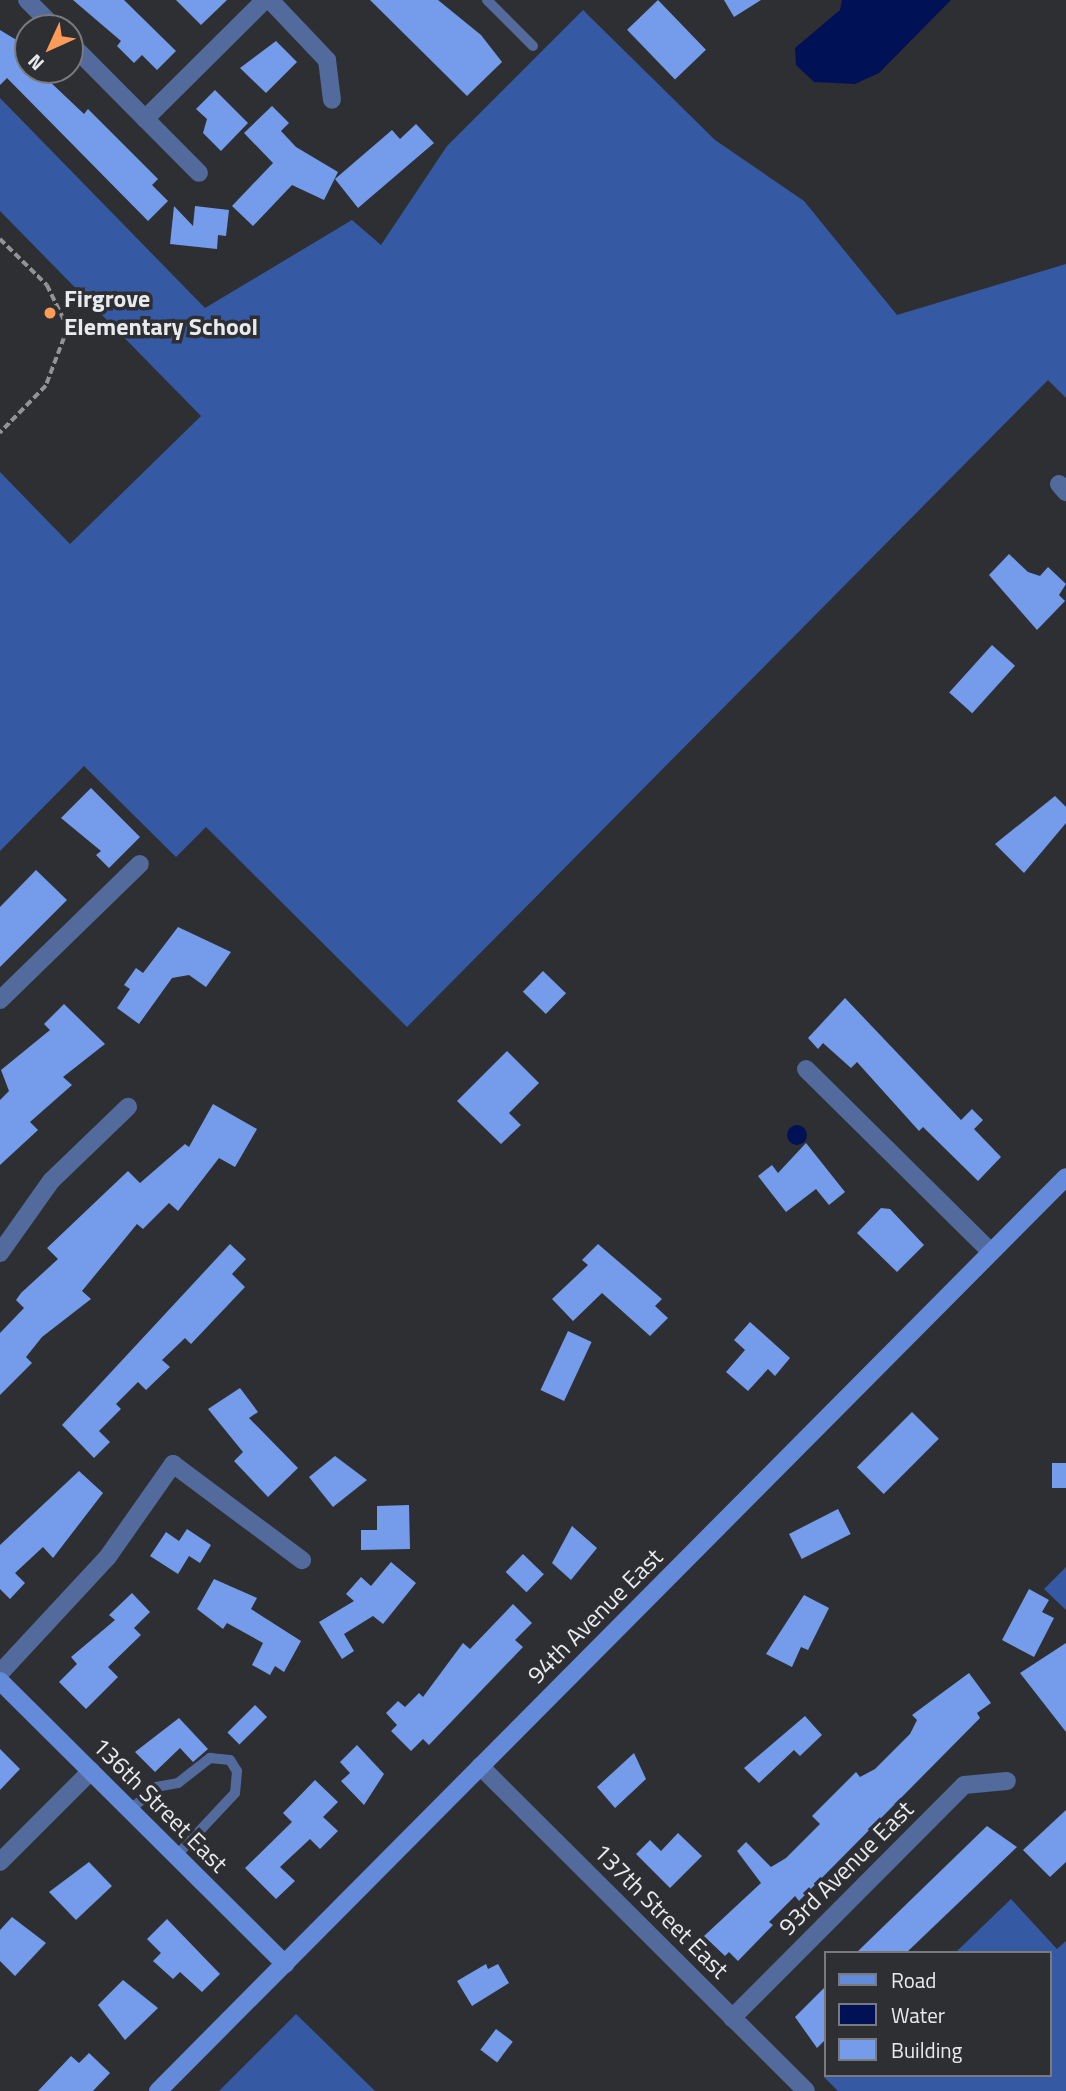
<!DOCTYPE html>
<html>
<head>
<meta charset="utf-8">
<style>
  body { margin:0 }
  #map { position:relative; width:1066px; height:2091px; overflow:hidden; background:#2e2f33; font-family:"Titillium Web",sans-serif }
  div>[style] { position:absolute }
  .forest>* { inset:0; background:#3559a2 }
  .water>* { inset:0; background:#001156 }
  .round { border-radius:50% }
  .building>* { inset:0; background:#749ceb; transform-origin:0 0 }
  .path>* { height:3.5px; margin-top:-1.75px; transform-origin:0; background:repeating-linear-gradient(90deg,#929396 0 7px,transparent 0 10.5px) }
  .lane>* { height:10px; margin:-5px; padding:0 5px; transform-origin:5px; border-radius:5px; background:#526b9c }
  .street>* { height:18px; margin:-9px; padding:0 9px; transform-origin:9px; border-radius:9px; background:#526b9c }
  .secondary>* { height:18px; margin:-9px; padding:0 9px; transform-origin:9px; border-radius:9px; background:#648bd9 }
  .dots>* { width:19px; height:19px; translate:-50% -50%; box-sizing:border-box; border:4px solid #2e2f33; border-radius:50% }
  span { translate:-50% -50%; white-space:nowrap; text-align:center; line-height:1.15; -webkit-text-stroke:7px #2e2f33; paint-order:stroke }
  .poi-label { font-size:24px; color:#e9eaed; font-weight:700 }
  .left { translate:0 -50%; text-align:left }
  .street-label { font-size:24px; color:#e9eaed }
  .legend { position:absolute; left:824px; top:1951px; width:228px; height:126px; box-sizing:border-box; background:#2e2f33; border:2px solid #797a7d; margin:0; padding:9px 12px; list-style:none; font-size:21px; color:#e9eaed }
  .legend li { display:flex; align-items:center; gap:14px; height:35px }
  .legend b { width:35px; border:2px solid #797a7d }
  .north { position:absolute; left:14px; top:14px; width:70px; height:70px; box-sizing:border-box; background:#2e2f33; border:2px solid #797a7d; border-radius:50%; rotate:225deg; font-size:19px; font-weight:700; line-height:28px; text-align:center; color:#e9eaed }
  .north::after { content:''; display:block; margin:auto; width:24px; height:32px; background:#fe9b58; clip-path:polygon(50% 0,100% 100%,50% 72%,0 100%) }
</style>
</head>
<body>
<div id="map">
  <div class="forest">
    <div style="clip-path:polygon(583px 10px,715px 140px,804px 201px,897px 315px,1066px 264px,1066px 398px,1048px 380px,407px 1027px,206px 827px,176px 857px,84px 766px,0 851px,0 472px,70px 544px,201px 416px,0 211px,0 98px,205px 308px,352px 220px,381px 245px,447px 146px)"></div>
    <div style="clip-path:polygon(1066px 1567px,1066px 1610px,1044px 1589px)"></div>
    <div style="clip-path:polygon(1011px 1899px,1057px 1949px,1066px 1941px,1066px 2091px,838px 2091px,824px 2077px,826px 2075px,1050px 2075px,1050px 1953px,955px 1953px)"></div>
    <div style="clip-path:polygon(296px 2014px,375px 2091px,219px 2091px)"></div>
  </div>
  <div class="water">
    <div style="clip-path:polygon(842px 0,951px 0,879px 73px,855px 84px,814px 82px,796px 65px,795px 48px,840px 10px)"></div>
    <div class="round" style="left:787px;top:1125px;width:20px;height:20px"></div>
  </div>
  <div class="building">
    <div style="clip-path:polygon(73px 0,124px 0,176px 51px,157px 70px,142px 55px,134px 63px,117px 46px,121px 41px)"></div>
    <div style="clip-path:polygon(176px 0,227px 0,201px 25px)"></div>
    <div style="clip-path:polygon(370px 0,438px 0,481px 35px,502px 62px,467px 96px)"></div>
    <div style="left:658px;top:0;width:69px;height:43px;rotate:46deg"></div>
    <div style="clip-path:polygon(724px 0,761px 0,734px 17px)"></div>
    <div style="clip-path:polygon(0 30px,28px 47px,28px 70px,54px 70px,46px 78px,84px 114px,88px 109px,158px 179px,152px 185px,168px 201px,148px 221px,7px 78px,0 85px)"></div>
    <div style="clip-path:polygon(276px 41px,297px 62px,266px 93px,240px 68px)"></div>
    <div style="clip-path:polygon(215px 90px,248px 123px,221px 151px,203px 133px,207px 119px,196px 109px)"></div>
    <div style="clip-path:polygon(272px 106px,289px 123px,281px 131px,296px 147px,338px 172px,324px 200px,292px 185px,253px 226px,232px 206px,273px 163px,244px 133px)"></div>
    <div style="clip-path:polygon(416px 124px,434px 143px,358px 208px,335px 179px,392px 130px,400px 139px)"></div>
    <div style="clip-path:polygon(174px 206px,193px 226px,195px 206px,229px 210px,226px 236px,218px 235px,217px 249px,170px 244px)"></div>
    <div style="clip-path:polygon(1009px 554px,1028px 572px,1040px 576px,1048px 567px,1066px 584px,1059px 595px,1065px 601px,1037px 630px,989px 575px)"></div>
    <div style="left:992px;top:645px;width:31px;height:64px;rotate:42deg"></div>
    <div style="clip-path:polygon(91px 788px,140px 837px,109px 868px,96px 855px,101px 851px,61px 818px)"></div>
    <div style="clip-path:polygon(1055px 796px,1066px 807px,1066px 823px,1024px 873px,995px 844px)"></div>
    <div style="clip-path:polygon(36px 870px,67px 900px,0 967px,0 907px)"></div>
    <div style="clip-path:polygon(178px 927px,231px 952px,206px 987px,189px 975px,172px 978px,139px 1024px,117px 1008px,130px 989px,124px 985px,136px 968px,143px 973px)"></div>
    <div style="left:543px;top:971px;width:32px;height:29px;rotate:44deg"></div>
    <div style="clip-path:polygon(845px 998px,961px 1120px,972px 1109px,983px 1120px,974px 1129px,1001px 1157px,978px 1181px,923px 1127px,919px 1131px,857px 1062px,851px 1068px,823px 1043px,818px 1049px,808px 1038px)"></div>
    <div style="clip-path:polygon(64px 1004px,105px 1044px,63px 1077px,72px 1085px,30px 1122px,38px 1130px,0 1165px,0 1100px,9px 1091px,1px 1070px,50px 1030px,44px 1024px)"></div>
    <div style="clip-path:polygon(507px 1051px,539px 1083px,509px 1113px,521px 1125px,501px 1144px,457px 1101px)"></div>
    <div style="clip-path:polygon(213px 1104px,257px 1129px,235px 1167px,219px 1158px,178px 1211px,169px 1203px,143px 1229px,137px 1224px,82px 1291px,91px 1299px,42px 1337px,26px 1357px,32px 1363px,0 1395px,0 1333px,24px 1308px,16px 1300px,21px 1293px,58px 1259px,47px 1248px,128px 1171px,140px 1183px,185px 1144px,189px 1147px)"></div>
    <div style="clip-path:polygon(806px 1143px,845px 1192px,829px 1205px,816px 1189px,786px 1212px,758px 1176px,772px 1165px,778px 1173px)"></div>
    <div style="clip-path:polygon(881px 1208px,890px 1209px,924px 1245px,897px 1272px,857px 1233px)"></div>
    <div style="clip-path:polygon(230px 1244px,246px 1259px,232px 1274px,245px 1287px,191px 1344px,185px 1338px,162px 1360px,170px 1367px,146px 1390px,138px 1382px,116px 1404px,121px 1409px,99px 1431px,110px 1442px,94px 1458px,62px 1425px)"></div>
    <div style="clip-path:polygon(598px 1244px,662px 1299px,655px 1306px,668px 1318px,650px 1336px,602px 1293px,573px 1321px,552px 1299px,588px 1265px,582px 1260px)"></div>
    <div style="clip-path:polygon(750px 1322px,790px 1358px,775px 1376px,768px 1369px,748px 1391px,726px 1372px,745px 1350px,734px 1340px)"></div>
    <div style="left:568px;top:1331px;width:26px;height:65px;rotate:25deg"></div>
    <div style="clip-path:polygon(240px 1388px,258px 1412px,249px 1418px,298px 1468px,268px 1497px,234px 1461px,243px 1452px,208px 1409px)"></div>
    <div style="left:912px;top:1412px;width:38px;height:78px;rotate:45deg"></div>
    <div style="clip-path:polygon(335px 1456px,367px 1480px,333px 1507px,309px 1477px)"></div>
    <div style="left:1052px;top:1463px;width:14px;height:25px"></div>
    <div style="clip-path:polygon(79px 1471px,103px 1493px,53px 1558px,43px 1547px,15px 1573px,25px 1583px,10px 1599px,0 1589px,0 1545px)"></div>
    <div style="clip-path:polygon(409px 1505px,410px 1549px,361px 1550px,361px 1530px,377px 1530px,377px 1506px)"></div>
    <div style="left:838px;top:1509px;width:28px;height:55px;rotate:63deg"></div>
    <div style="clip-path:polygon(572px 1526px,597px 1548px,571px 1580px,552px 1563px)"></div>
    <div style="clip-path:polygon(187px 1529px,211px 1545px,200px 1563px,189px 1556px,178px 1574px,150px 1556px,166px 1532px,179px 1541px)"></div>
    <div style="left:523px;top:1554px;width:29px;height:25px;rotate:44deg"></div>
    <div style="clip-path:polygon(391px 1562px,416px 1583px,383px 1624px,373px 1616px,344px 1634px,354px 1651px,342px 1659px,319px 1622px,354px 1601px,346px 1594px,361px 1577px,371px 1586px)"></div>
    <div style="clip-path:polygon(214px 1579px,257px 1598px,251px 1609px,301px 1641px,284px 1672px,275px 1666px,270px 1675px,252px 1665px,263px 1643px,227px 1623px,223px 1629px,197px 1609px)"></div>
    <div style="clip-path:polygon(1029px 1589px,1049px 1600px,1042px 1612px,1054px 1618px,1034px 1657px,1002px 1640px)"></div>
    <div style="clip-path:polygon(132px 1593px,150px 1612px,134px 1628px,141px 1635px,108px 1667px,118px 1677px,86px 1709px,59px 1682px,77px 1664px,71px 1657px,115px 1620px,109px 1615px)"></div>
    <div style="clip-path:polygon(804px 1595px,829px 1608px,808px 1650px,801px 1647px,792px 1667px,766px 1654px)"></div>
    <div style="clip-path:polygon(513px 1604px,532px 1623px,515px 1640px,523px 1647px,429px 1745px,423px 1739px,411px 1751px,391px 1731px,397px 1725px,386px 1713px,398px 1701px,405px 1707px,419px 1693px,423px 1697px,463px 1643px,470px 1649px)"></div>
    <div style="clip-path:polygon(1066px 1643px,1066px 1732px,1020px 1673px)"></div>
    <div style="clip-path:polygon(969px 1673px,991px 1703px,977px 1713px,980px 1718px,799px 1901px,795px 1896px,769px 1922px,773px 1925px,738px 1961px,729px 1952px,725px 1956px,704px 1936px,761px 1883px,737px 1851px,746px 1842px,771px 1867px,786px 1858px,820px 1824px,812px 1816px,856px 1772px,860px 1777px,875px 1769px,910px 1734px,917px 1720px,912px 1715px)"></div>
    <div style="left:255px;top:1705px;width:17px;height:39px;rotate:45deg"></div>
    <div style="clip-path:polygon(805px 1716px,822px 1735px,800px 1756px,794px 1750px,759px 1783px,744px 1768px)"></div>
    <div style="clip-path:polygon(179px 1718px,208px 1749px,193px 1762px,180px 1748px,155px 1772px,135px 1752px)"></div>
    <div style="clip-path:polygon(357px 1745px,384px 1774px,364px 1805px,341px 1781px,350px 1773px,340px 1762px)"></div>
    <div style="clip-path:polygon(0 1749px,20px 1769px,0 1790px)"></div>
    <div style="clip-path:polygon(634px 1753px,646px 1779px,615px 1808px,597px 1787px)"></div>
    <div style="clip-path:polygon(315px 1780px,338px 1802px,323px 1817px,338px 1831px,320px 1849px,310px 1839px,280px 1867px,295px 1881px,276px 1899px,245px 1868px,292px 1822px,283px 1813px)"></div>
    <div style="clip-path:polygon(1066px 1810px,1066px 1862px,1050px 1877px,1023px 1850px)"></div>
    <div style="clip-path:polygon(987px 1826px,1017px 1847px,906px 1953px,856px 1953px)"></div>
    <div style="clip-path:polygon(678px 1833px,702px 1856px,670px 1888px,636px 1854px,650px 1840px,661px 1851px)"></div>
    <div style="clip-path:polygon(89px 1862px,112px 1886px,76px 1920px,49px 1892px)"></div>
    <div style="clip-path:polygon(12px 1917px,46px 1943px,15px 1976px,0 1961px,0 1930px)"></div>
    <div style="clip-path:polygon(167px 1919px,220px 1974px,202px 1992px,180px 1972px,173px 1979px,153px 1961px,161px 1953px,147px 1939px)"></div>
    <div style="clip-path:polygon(486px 1964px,488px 1969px,498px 1964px,509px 1983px,472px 2006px,457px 1981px)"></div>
    <div style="clip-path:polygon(123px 1980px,158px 2008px,125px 2040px,98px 2005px)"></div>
    <div style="clip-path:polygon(826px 1986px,826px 2039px,817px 2048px,795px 2017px)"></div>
    <div style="left:496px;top:2029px;width:21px;height:26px;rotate:37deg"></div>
    <div style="clip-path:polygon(89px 2053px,110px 2073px,93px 2091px,38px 2091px,71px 2056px,79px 2063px)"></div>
  </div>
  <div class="path">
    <div style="left:0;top:239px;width:66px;rotate:44.4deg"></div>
    <div style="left:47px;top:285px;width:48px;rotate:64deg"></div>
    <div style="left:68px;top:328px;width:62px;rotate:110.8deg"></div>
    <div style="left:46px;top:386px;width:66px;rotate:134.4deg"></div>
  </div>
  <div class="lane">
    <div style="left:487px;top:0;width:65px;rotate:45deg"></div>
    <div style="left:130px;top:1810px;width:35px;rotate:-41deg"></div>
    <div style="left:156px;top:1787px;width:22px;rotate:-10deg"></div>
    <div style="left:178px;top:1783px;width:41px;rotate:-38deg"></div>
    <div style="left:210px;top:1758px;width:20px;rotate:6deg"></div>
    <div style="left:230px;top:1760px;width:13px;rotate:58deg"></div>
    <div style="left:237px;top:1771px;width:22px;rotate:95deg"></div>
    <div style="left:235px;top:1793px;width:86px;rotate:133.1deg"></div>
  </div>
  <div class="street">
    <div style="left:27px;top:0;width:40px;rotate:45deg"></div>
    <div style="left:270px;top:0;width:83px;rotate:46.5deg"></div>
    <div style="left:327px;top:60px;width:40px;rotate:82.9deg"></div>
    <div style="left:70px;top:43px;width:183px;rotate:45.2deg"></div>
    <div style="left:145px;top:119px;width:169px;rotate:-44.8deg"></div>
    <div style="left:1059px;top:484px;width:11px;rotate:49deg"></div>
    <div style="left:0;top:1000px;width:195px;rotate:-44.2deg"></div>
    <div style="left:806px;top:1069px;width:260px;rotate:44.7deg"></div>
    <div style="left:0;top:1253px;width:88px;rotate:-54.7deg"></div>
    <div style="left:51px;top:1181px;width:107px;rotate:-43.9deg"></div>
    <div style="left:0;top:1673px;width:157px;rotate:-47.1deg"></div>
    <div style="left:107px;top:1558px;width:115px;rotate:-54.9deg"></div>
    <div style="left:173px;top:1464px;width:161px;rotate:36.7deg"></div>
    <div style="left:480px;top:1766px;width:460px;rotate:44.9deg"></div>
    <div style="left:0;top:1862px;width:129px;rotate:-45deg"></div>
    <div style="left:732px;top:2018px;width:329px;rotate:-45.1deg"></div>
    <div style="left:964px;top:1785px;width:43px;rotate:-5.3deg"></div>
  </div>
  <div class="secondary">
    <div style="left:0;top:1681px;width:402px;rotate:44.8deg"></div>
    <div style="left:158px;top:2091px;width:1288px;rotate:-45.19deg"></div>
  </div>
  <div class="dots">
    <div style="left:50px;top:313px;background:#fe9b58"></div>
  </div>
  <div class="poi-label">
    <span class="left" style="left:64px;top:313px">Firgrove<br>Elementary School</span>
  </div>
  <div class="street-label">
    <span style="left:595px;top:1616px;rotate:-45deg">94th Avenue East</span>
    <span style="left:160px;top:1805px;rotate:45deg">136th Street East</span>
    <span style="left:846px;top:1868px;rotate:-45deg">93rd Avenue East</span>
    <span style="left:661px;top:1911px;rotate:45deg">137th Street East</span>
  </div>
  <ul class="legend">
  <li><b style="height:9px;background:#648bd9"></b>Road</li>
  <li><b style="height:19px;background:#001156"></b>Water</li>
  <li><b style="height:19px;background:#749ceb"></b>Building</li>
  </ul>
  <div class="north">N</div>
</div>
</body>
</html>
